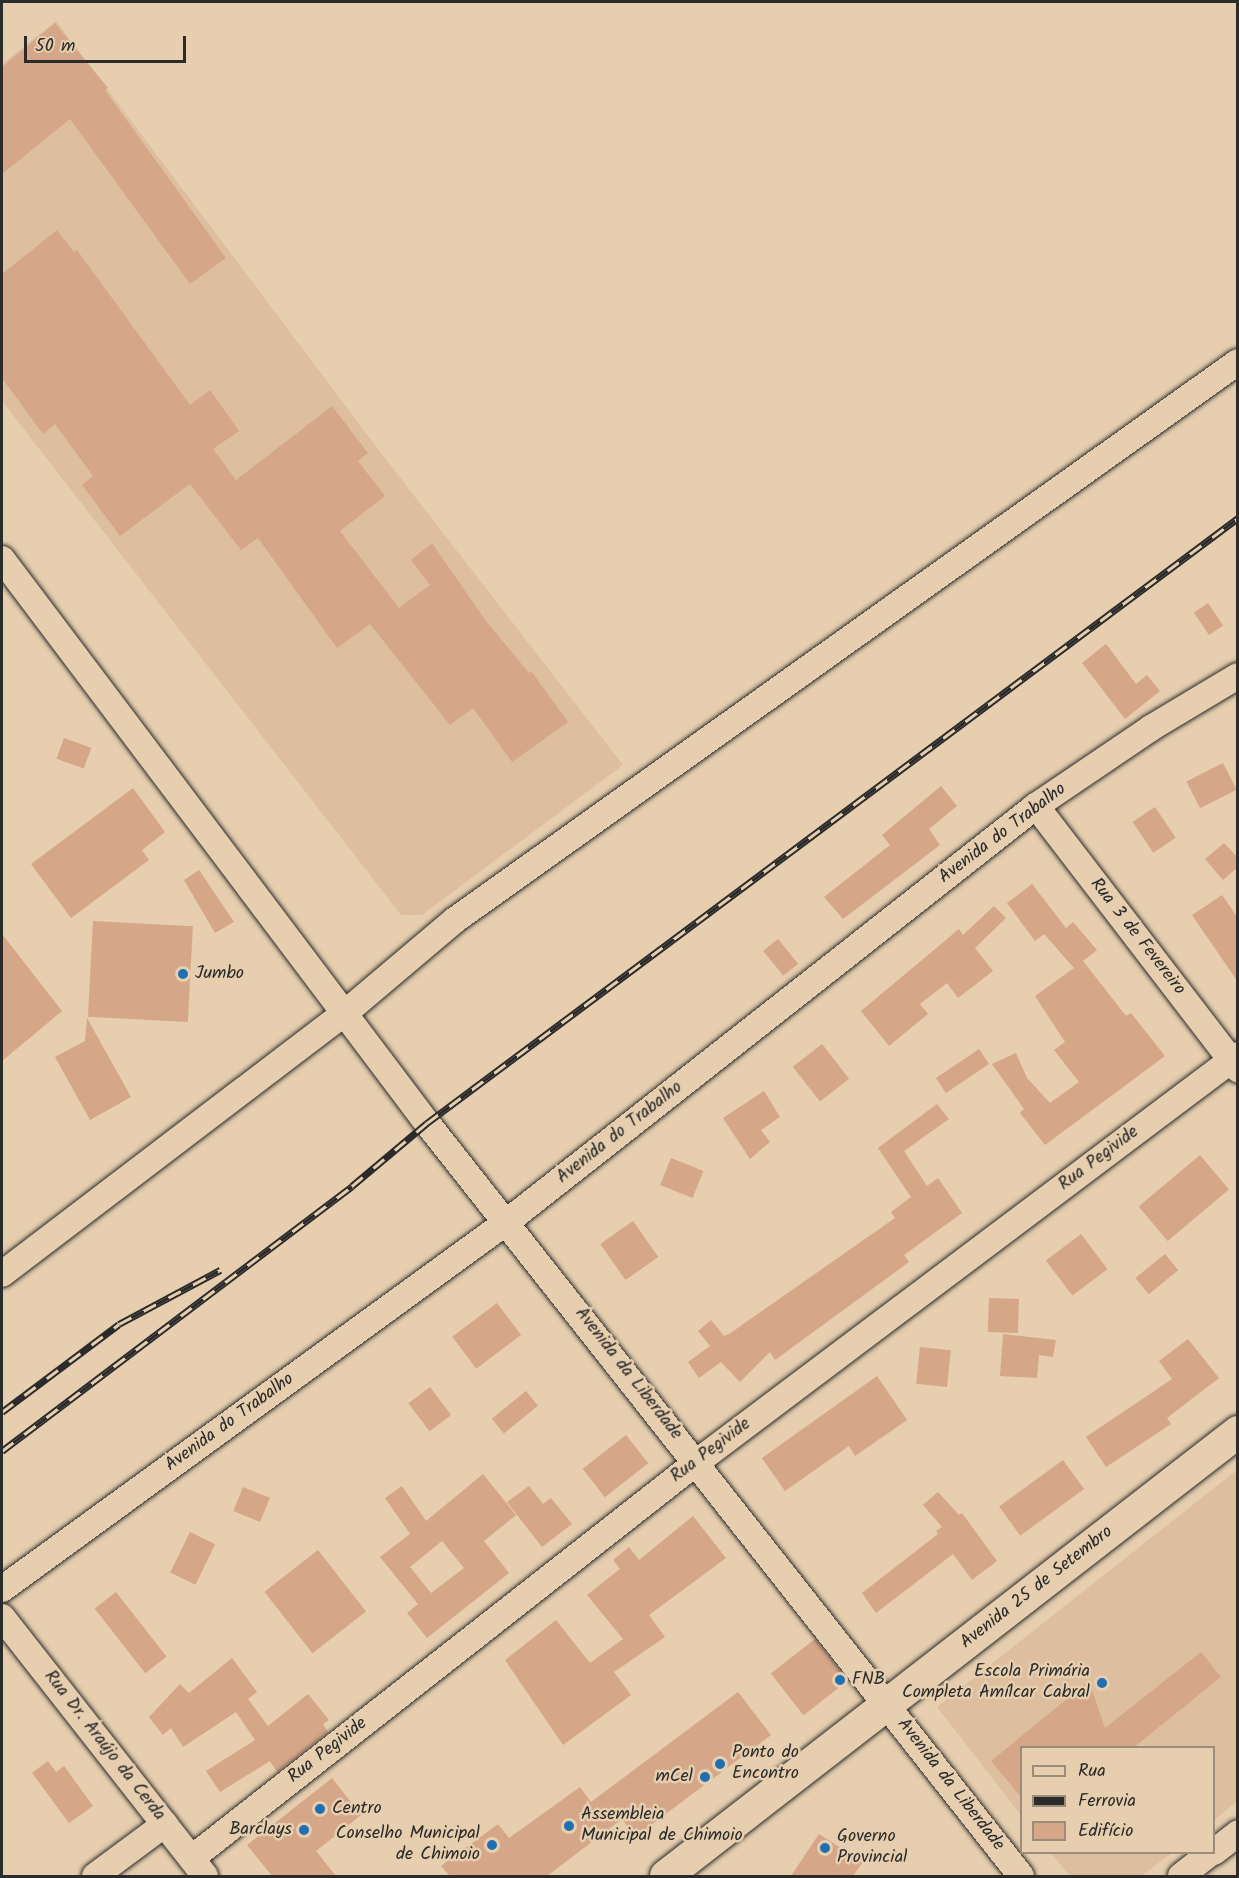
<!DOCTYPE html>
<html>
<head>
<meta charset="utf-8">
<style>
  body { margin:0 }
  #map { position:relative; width:1239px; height:1878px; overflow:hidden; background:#e6ceae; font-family:Kalam,sans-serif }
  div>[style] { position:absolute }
  .built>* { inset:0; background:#ddbfa0 }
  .building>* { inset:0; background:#d5a687; transform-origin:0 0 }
  .roads { filter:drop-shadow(0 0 2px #2b2b2b) drop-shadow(0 0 2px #2b2b2b) }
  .minor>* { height:26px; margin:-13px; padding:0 13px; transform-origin:13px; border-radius:13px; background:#e6ceae }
  .tertiary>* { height:32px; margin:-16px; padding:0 16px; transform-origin:16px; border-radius:16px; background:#e6ceae }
  .rail>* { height:7px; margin-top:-3.5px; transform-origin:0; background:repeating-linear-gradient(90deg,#e6ceae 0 14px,#2b2b2b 0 28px); box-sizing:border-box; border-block:2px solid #2b2b2b }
  .dots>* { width:16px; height:16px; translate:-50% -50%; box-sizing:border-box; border:3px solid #e6ceae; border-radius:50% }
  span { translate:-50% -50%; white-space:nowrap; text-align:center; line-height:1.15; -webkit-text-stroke:5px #e6ceae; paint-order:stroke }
  .street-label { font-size:18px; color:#2b2b2b }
  .poi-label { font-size:18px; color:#2b2b2b }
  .left { translate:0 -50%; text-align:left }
  .right { translate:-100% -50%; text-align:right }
  .frame { position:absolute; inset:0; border:3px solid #2b2b2b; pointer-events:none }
  .legend { position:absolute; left:1020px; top:1746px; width:195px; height:108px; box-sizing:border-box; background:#e6ceae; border:2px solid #9b8d7a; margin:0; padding:8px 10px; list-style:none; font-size:18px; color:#2b2b2b }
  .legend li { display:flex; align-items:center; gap:12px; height:30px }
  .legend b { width:30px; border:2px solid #9b8d7a }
  .scale { position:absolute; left:24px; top:36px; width:162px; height:27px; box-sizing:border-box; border:3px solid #2b2b2b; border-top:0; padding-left:8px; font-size:18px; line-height:21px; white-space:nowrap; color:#2b2b2b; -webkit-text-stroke:4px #e6ceae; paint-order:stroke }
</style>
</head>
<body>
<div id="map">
  <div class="built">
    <div style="clip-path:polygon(56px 21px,381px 453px,623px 765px,422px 915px,401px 915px,2px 401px,2px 64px)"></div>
    <div style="clip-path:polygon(1237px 1470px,1237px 1801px,1214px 1820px,1214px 1748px,1022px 1748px,1021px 1815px,937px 1707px)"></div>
    <div style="clip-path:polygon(1051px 1853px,1172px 1853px,1141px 1876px,1070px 1876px)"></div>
  </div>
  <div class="building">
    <div style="clip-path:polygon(55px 23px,108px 88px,105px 90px,226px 258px,190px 284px,70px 119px,2px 174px,2px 67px)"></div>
    <div style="clip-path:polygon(57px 230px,74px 252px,77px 250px,190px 405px,210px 390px,239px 431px,213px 449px,236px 480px,332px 406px,368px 453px,358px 461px,385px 496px,340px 531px,399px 608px,430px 585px,411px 560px,432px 543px,485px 620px,529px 673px,531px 671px,568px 722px,512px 762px,473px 708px,450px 725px,370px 624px,337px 648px,258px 538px,241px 550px,190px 484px,120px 536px,82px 485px,93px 476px,55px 424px,43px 434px,2px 378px,2px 274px)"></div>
    <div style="left:1208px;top:603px;width:27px;height:17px;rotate:56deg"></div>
    <div style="clip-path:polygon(1106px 644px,1136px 684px,1147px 675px,1160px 691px,1125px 719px,1082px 663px)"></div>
    <div style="left:64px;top:738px;width:29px;height:22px;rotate:20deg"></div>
    <div style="left:1223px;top:763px;width:30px;height:41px;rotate:63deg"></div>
    <div style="clip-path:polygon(941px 786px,957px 806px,929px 829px,940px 845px,843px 919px,824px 897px,890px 845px,882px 835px)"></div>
    <div style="clip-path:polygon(133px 788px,165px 832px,142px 850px,149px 860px,71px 918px,31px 864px)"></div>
    <div style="left:1155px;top:807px;width:37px;height:27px;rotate:56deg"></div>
    <div style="clip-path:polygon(1224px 843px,1238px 858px,1238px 867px,1223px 880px,1205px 859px)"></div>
    <div style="clip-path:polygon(199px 870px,234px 922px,215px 933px,184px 880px)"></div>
    <div style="clip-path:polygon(1032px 884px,1066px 928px,1073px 922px,1097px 950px,1083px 961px,1126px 1016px,1131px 1013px,1165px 1056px,1045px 1145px,1020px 1113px,1024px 1109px,992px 1064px,1016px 1053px,1027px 1078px,1050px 1103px,1079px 1082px,1054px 1050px,1065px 1042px,1035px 996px,1074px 968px,1044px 934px,1035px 941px,1007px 903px)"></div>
    <div style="clip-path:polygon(1222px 895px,1238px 918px,1238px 982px,1192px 915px)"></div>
    <div style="clip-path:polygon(994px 906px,1006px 918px,975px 948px,993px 971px,958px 998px,947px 983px,920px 1004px,928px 1014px,889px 1046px,861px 1011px,959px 929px,963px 935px)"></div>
    <div style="left:93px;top:921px;width:100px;height:96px;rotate:3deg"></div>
    <div style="clip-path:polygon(2px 934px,62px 1011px,2px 1061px)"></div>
    <div style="left:778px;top:939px;width:32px;height:19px;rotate:51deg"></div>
    <div style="clip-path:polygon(87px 1018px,131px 1097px,90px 1120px,55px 1057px,85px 1041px)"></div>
    <div style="left:822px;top:1044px;width:44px;height:37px;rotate:52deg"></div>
    <div style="left:979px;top:1049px;width:18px;height:52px;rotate:56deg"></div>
    <div style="clip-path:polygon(764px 1091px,780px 1117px,761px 1130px,770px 1142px,750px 1159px,723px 1118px)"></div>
    <div style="clip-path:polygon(937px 1104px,949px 1119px,904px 1151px,927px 1186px,938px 1178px,962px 1213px,904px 1255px,909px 1262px,775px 1360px,770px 1352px,740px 1382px,721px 1362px,699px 1378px,688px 1362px,710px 1346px,698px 1331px,711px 1320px,724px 1336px,729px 1334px,895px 1218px,891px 1212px,911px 1197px,878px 1148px)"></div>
    <div style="left:1200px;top:1155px;width:45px;height:80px;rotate:50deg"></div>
    <div style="left:671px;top:1158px;width:35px;height:29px;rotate:22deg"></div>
    <div style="left:633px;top:1221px;width:44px;height:40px;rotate:55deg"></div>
    <div style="left:1081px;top:1234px;width:44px;height:44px;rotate:53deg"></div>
    <div style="left:1165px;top:1254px;width:21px;height:38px;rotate:51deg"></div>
    <div style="left:989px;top:1298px;width:30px;height:34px;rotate:2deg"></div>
    <div style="left:497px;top:1303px;width:40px;height:56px;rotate:53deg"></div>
    <div style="clip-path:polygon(1003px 1334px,1056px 1340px,1053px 1357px,1039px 1355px,1037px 1378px,1000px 1376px)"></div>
    <div style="clip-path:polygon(1188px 1339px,1219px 1378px,1167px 1418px,1171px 1424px,1106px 1467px,1086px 1437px,1172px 1379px,1159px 1361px)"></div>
    <div style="left:920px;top:1347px;width:31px;height:37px;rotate:6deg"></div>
    <div style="clip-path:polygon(877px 1376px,907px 1420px,855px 1456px,849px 1446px,785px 1491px,762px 1458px)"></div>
    <div style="left:430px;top:1387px;width:35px;height:27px;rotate:53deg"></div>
    <div style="left:526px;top:1391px;width:19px;height:44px;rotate:51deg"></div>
    <div style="left:626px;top:1435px;width:36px;height:55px;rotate:52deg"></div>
    <div style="left:1063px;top:1460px;width:36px;height:79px;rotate:54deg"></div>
    <div style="clip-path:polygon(evenodd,483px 1474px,516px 1515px,484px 1541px,509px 1573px,427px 1638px,407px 1613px,418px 1604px,380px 1557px,410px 1534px,385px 1498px,402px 1486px,426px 1521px,483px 1474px,442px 1541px,464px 1568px,431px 1593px,410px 1567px,442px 1541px)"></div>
    <div style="clip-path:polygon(529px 1486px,543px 1504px,551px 1498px,572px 1524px,542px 1547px,507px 1502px)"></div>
    <div style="left:243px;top:1487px;width:29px;height:26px;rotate:22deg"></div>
    <div style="clip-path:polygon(938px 1492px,959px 1515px,962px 1513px,997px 1561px,972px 1580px,953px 1554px,876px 1613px,862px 1593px,938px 1534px,936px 1531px,942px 1527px,923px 1505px)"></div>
    <div style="clip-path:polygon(693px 1516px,726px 1558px,649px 1615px,665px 1637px,614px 1672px,631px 1695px,563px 1745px,505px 1660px,556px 1620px,590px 1663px,623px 1639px,587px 1595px,620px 1569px,613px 1560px,629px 1547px,639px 1560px)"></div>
    <div style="left:190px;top:1532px;width:28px;height:45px;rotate:26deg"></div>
    <div style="left:318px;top:1550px;width:78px;height:68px;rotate:52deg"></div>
    <div style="left:116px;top:1592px;width:82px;height:27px;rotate:52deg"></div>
    <div style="left:815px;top:1639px;width:53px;height:56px;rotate:52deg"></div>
    <div style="clip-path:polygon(1201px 1652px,1221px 1677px,1133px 1748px,1022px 1748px,1022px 1798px,991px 1761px,1089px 1681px,1105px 1728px)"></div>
    <div style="clip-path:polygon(232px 1658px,257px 1692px,248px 1699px,268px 1726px,308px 1694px,329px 1720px,323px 1724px,328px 1732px,277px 1772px,270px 1761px,220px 1792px,206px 1771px,255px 1740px,236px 1712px,183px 1747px,171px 1728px,163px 1735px,149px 1717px,180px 1684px,189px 1693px)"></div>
    <div style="clip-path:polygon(738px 1692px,771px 1735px,635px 1837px,622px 1819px,547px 1876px,450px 1876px,441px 1866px,498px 1824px,509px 1838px,580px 1787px,591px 1802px)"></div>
    <div style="clip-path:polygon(48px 1761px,56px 1772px,64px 1766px,93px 1806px,69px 1823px,32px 1773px)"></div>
    <div style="clip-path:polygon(332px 1778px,361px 1815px,316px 1851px,336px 1876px,272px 1876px,247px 1845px)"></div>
    <div style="clip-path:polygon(819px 1834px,863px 1862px,853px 1876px,791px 1876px)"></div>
  </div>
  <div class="roads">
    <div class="minor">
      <div style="left:2px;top:559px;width:706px;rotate:53deg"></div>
      <div style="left:427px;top:1123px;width:959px;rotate:51.73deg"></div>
      <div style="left:1036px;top:806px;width:332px;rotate:52.5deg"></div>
      <div style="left:2px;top:1274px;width:431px;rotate:-37.3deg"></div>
      <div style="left:345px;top:1013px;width:144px;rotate:-40.2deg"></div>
      <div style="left:455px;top:920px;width:961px;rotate:-35.48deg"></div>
      <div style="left:2px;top:1589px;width:626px;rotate:-36.03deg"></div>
      <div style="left:508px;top:1221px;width:672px;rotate:-38.17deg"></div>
      <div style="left:1036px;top:806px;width:139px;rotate:-34.1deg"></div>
      <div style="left:1151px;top:728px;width:101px;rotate:-30.9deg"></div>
      <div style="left:2px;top:1617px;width:329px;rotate:51.9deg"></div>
      <div style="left:1214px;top:1852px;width:31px;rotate:-38deg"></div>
      <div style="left:192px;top:1858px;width:642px;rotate:-38.1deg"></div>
      <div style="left:697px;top:1462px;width:677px;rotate:-36.95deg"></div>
      <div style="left:95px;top:1876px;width:87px;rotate:-36.6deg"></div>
      <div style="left:1181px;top:1876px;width:39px;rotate:-38deg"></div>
    </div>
    <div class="tertiary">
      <div style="left:666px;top:1876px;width:724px;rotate:-37.82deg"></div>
    </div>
  </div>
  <div class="rail">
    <div style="left:2px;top:1412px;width:146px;rotate:-36.9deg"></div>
    <div style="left:119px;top:1324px;width:115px;rotate:-28.1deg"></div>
    <div style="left:2px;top:1451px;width:439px;rotate:-37.1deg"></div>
    <div style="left:352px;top:1186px;width:98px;rotate:-40deg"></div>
    <div style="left:427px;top:1123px;width:1012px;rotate:-36.72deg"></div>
  </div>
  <div class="dots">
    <div style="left:183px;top:974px;background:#1f6fb2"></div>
    <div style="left:840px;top:1680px;background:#1f6fb2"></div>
    <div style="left:1102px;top:1683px;background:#1f6fb2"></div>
    <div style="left:720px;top:1764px;background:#1f6fb2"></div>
    <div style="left:705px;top:1777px;background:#1f6fb2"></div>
    <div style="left:320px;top:1809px;background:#1f6fb2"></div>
    <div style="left:569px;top:1826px;background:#1f6fb2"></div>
    <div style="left:304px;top:1830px;background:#1f6fb2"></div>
    <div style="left:492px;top:1845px;background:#1f6fb2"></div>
    <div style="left:825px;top:1848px;background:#1f6fb2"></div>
  </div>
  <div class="street-label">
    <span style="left:1003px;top:834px;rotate:-37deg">Avenida do Trabalho</span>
    <span style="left:1137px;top:937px;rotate:52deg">Rua 3 de Fevereiro</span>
    <span style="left:620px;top:1133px;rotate:-38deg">Avenida do Trabalho</span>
    <span style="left:1099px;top:1159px;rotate:-37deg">Rua Pegivide</span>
    <span style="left:628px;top:1374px;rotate:52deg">Avenida da Liberdade</span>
    <span style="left:230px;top:1423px;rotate:-36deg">Avenida do Trabalho</span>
    <span style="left:711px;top:1451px;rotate:-37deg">Rua Pegivide</span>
    <span style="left:1037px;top:1588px;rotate:-38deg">Avenida 25 de Setembro</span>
    <span style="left:104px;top:1746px;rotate:52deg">Rua Dr. Araújo da Cerda</span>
    <span style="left:328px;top:1751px;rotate:-38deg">Rua Pegivide</span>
    <span style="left:950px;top:1785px;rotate:52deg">Avenida da Liberdade</span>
  </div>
  <div class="poi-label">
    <span class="left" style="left:195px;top:974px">Jumbo</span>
    <span class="right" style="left:1090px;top:1683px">Escola Primária<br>Completa Amílcar Cabral</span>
    <span class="left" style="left:852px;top:1680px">FNB</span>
    <span class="left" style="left:732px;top:1764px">Ponto do<br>Encontro</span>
    <span class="right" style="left:693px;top:1777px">mCel</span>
    <span class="left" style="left:332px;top:1809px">Centro</span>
    <span class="left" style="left:581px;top:1826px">Assembleia<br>Municipal de Chimoio</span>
    <span class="right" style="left:292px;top:1830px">Barclays</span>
    <span class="right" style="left:480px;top:1845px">Conselho Municipal<br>de Chimoio</span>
    <span class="left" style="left:837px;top:1848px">Governo<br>Provincial</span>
  </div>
  <div class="frame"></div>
  <ul class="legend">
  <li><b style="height:8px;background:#e6ceae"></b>Rua</li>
  <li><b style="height:8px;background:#2b2b2b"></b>Ferrovia</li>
  <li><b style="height:16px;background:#d5a687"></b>Edifício</li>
  </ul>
  <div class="scale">50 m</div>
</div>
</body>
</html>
